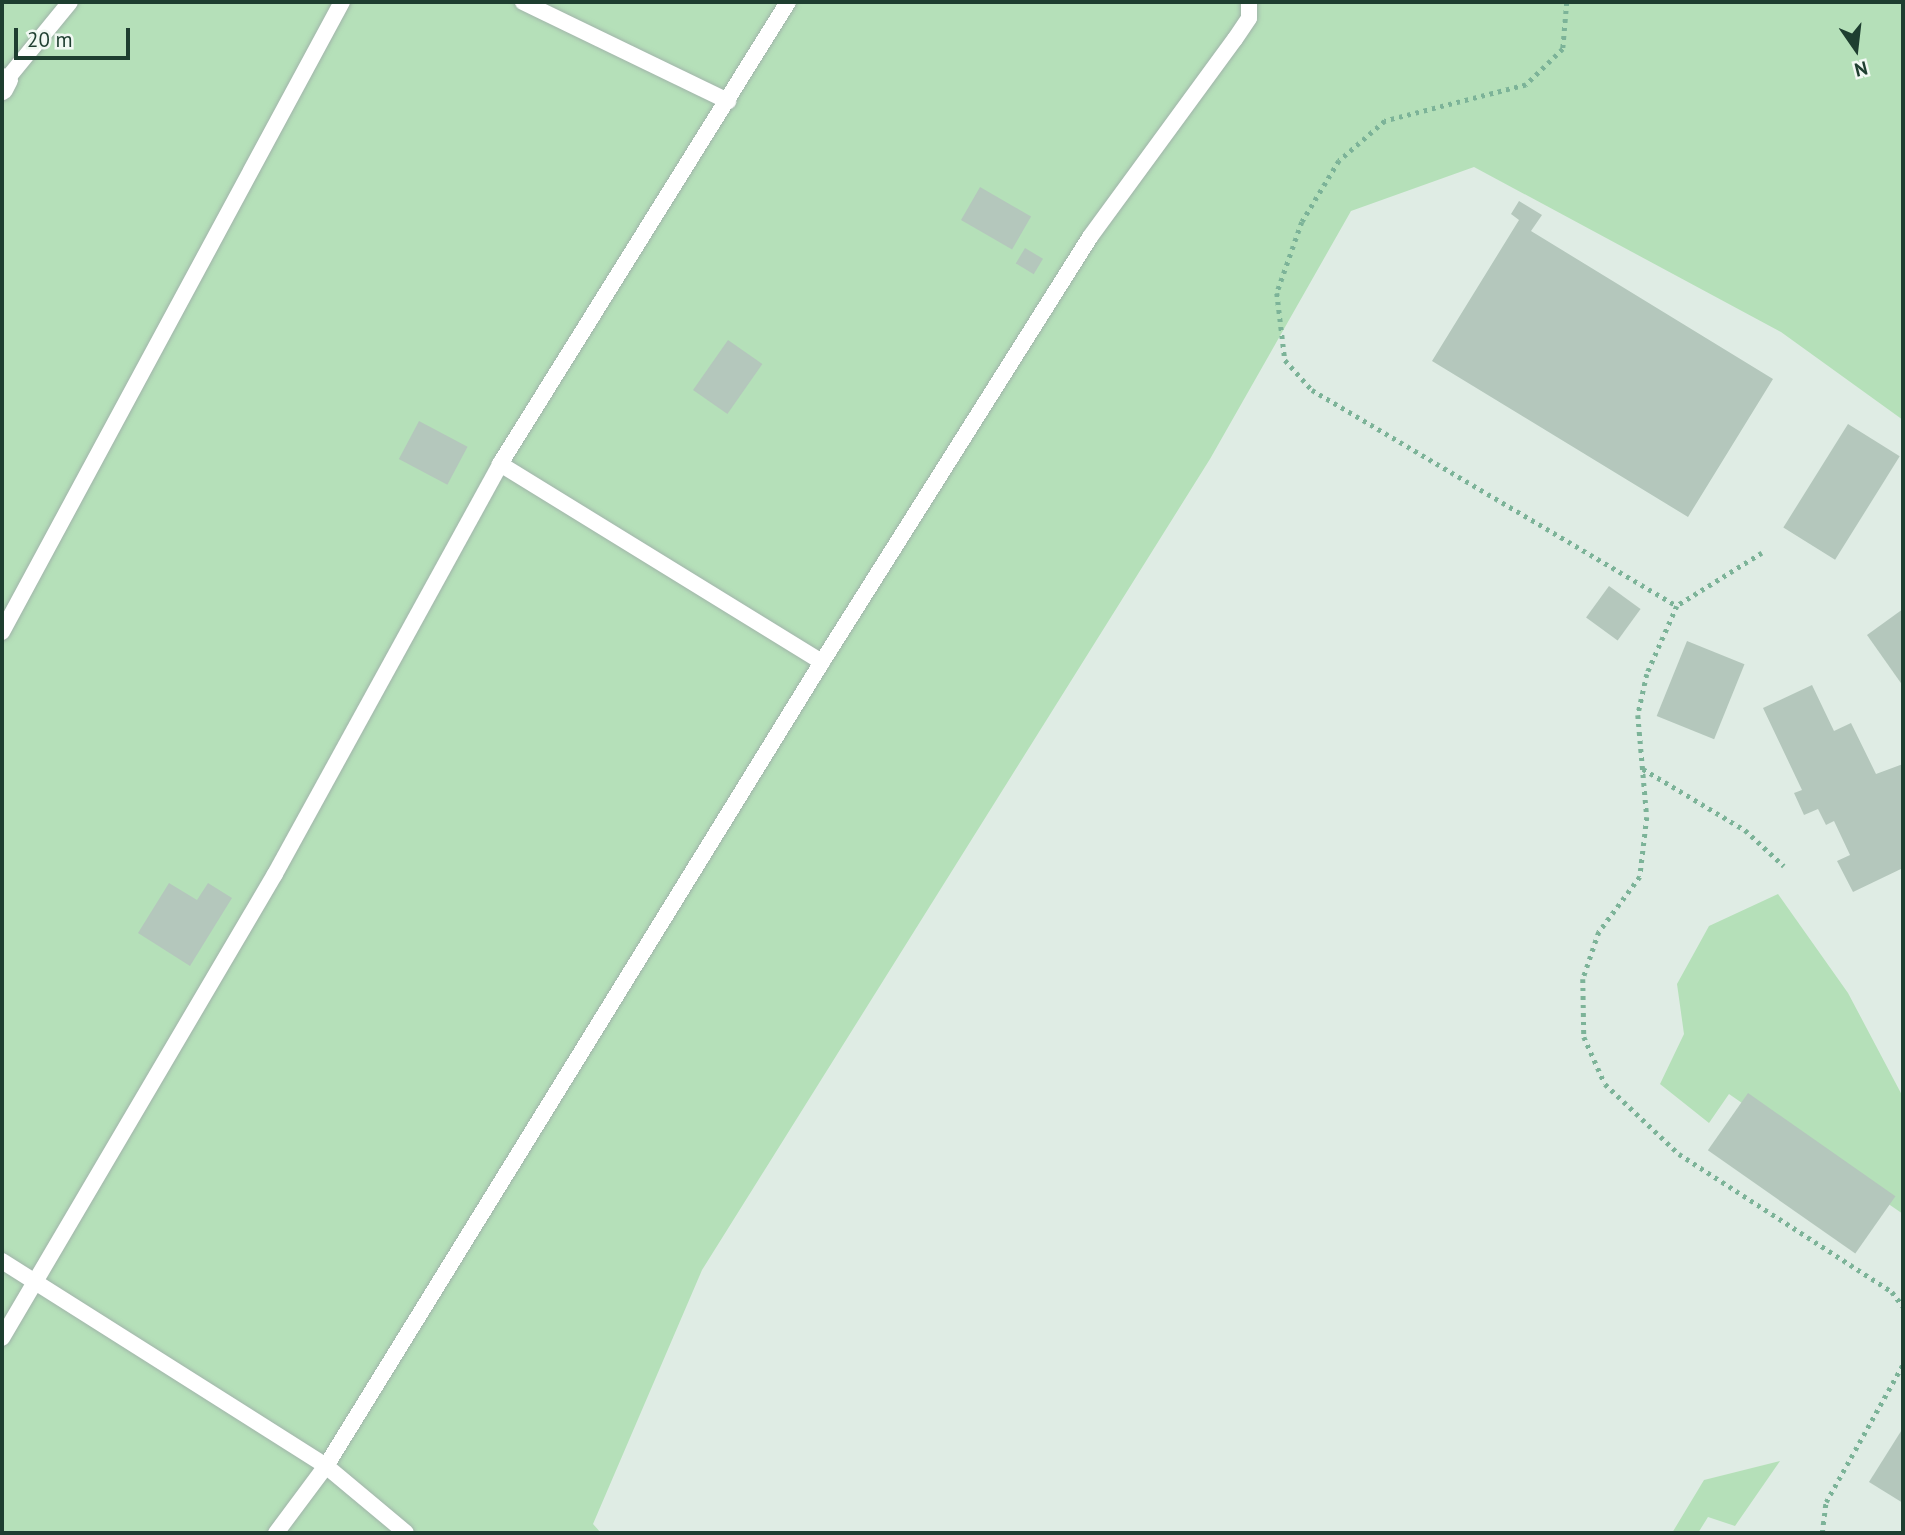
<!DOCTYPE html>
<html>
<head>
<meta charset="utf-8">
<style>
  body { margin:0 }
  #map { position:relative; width:1905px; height:1535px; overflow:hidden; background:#dfece4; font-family:"PT Sans",sans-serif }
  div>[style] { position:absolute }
  .green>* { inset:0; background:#b5e0b9 }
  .building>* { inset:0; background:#b4c7bc; transform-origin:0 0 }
  .path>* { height:4.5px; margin-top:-2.25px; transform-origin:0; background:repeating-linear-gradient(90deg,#7cb398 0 3.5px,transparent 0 8.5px) }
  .roads { filter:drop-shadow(0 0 2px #a1b4aa) drop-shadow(0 0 2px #a1b4aa) }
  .lane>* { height:16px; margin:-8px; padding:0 8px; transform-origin:8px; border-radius:8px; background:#fff }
  .street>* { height:21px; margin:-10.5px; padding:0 10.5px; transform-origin:10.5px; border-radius:10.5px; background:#fff }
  span { translate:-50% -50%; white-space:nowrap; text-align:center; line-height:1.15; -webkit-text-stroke:6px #f0f8f2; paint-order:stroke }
  .frame { position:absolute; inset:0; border:4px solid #1e3e30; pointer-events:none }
  .north { position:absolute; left:1821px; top:14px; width:70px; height:70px; -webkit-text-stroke:5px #f0f8f2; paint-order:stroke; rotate:166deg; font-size:19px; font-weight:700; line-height:28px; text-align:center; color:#1e3e30 }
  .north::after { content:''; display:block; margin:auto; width:24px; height:32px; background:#1e3e30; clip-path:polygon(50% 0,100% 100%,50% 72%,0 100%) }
  .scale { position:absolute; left:14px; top:28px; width:116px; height:32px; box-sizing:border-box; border:4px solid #1e3e30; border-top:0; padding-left:9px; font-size:21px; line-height:24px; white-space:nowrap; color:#1e3e30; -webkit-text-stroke:5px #f0f8f2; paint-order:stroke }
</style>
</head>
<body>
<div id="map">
  <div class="green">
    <div style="clip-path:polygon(2px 2px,1903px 2px,1903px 420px,1781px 332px,1474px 167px,1351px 211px,1210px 459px,702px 1270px,593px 1524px,601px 1533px,2px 1533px)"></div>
    <div style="clip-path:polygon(1778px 894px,1848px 993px,1903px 1097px,1903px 1214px,1729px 1094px,1709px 1123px,1660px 1084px,1684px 1034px,1677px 984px,1709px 926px)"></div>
    <div style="clip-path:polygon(1780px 1461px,1735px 1526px,1708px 1517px,1698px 1533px,1672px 1533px,1704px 1480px)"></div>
  </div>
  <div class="building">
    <div style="left:980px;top:187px;width:59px;height:38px;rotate:30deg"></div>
    <div style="clip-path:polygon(1519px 201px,1542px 215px,1531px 231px,1773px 379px,1688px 517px,1432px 361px,1519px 220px,1511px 214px)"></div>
    <div style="left:1025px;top:248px;width:21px;height:18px;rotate:31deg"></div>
    <div style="left:728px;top:340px;width:42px;height:61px;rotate:35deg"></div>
    <div style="left:419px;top:421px;width:55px;height:43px;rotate:28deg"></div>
    <div style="left:1848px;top:424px;width:61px;height:122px;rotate:32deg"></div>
    <div style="left:1609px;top:586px;width:39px;height:39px;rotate:36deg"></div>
    <div style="clip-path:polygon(1903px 609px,1903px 686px,1867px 635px)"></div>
    <div style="left:1687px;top:641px;width:62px;height:81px;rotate:22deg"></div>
    <div style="clip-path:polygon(1812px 685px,1834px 731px,1851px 723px,1876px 774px,1903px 764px,1903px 868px,1853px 892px,1837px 861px,1850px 855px,1834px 821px,1826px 825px,1818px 809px,1804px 815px,1794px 793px,1802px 790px,1763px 708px)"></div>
    <div style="clip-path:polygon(169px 883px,197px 900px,208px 883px,232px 898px,190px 966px,138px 933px)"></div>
    <div style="left:1748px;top:1093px;width:180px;height:70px;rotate:35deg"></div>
    <div style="clip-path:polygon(1903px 1428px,1903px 1503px,1869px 1482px)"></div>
  </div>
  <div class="path">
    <div style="left:1567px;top:2px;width:47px;rotate:94.9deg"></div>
    <div style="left:1563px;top:49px;width:52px;rotate:135.8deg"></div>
    <div style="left:1526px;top:85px;width:146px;rotate:165.7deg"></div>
    <div style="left:1385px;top:121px;width:61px;rotate:139deg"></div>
    <div style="left:1339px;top:161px;width:71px;rotate:121.2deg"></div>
    <div style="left:1302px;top:222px;width:75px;rotate:109.4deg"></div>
    <div style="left:1277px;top:293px;width:67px;rotate:83.2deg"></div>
    <div style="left:1285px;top:360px;width:40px;rotate:48deg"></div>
    <div style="left:1312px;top:390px;width:424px;rotate:30.6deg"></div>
    <div style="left:1762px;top:553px;width:100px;rotate:148.1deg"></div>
    <div style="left:1677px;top:606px;width:74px;rotate:113.8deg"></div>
    <div style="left:1647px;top:674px;width:42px;rotate:102.4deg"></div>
    <div style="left:1638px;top:715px;width:102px;rotate:85deg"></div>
    <div style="left:1647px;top:817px;width:60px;rotate:96.7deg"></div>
    <div style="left:1640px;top:877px;width:69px;rotate:126.7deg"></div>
    <div style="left:1599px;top:932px;width:50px;rotate:108.8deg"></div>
    <div style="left:1583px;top:979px;width:58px;rotate:89deg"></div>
    <div style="left:1584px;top:1037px;width:51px;rotate:65.9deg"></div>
    <div style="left:1605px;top:1084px;width:102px;rotate:43.4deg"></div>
    <div style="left:1679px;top:1154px;width:254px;rotate:32.9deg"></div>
    <div style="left:1892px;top:1292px;width:18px;rotate:52deg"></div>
    <div style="left:1643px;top:769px;width:119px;rotate:30.9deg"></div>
    <div style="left:1745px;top:830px;width:53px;rotate:42.7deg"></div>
    <div style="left:1822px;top:1533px;width:31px;rotate:-83deg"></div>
    <div style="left:1826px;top:1502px;width:158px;rotate:-60.8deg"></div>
  </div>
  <div class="roads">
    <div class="lane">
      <div style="left:523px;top:2px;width:228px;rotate:25.8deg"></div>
      <div style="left:2px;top:76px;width:6px;rotate:31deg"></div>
      <div style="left:7px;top:79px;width:99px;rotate:-50.7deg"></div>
      <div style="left:500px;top:464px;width:378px;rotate:31.6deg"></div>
      <div style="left:2px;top:632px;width:716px;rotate:-61.65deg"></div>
      <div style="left:2px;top:1261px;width:383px;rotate:32.3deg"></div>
      <div style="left:326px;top:1466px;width:945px;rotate:-58.33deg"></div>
      <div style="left:822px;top:662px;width:502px;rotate:-57.76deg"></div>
      <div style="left:1090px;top:237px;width:245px;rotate:-53.8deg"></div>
      <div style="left:1235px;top:39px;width:25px;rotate:-56deg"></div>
      <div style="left:1249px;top:18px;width:16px;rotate:-90deg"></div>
      <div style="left:2px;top:1338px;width:538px;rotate:-59.53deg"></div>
      <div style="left:275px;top:874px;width:468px;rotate:-61.2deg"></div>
      <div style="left:500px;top:464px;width:544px;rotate:-58.06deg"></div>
      <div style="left:276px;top:1533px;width:84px;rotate:-53.3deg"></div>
      <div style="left:326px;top:1466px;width:104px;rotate:39.9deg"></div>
    </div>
    <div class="street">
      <div style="left:2px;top:89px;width:11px;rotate:-63deg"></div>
    </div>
  </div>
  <div class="frame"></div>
  <div class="north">N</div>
  <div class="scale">20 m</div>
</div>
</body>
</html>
